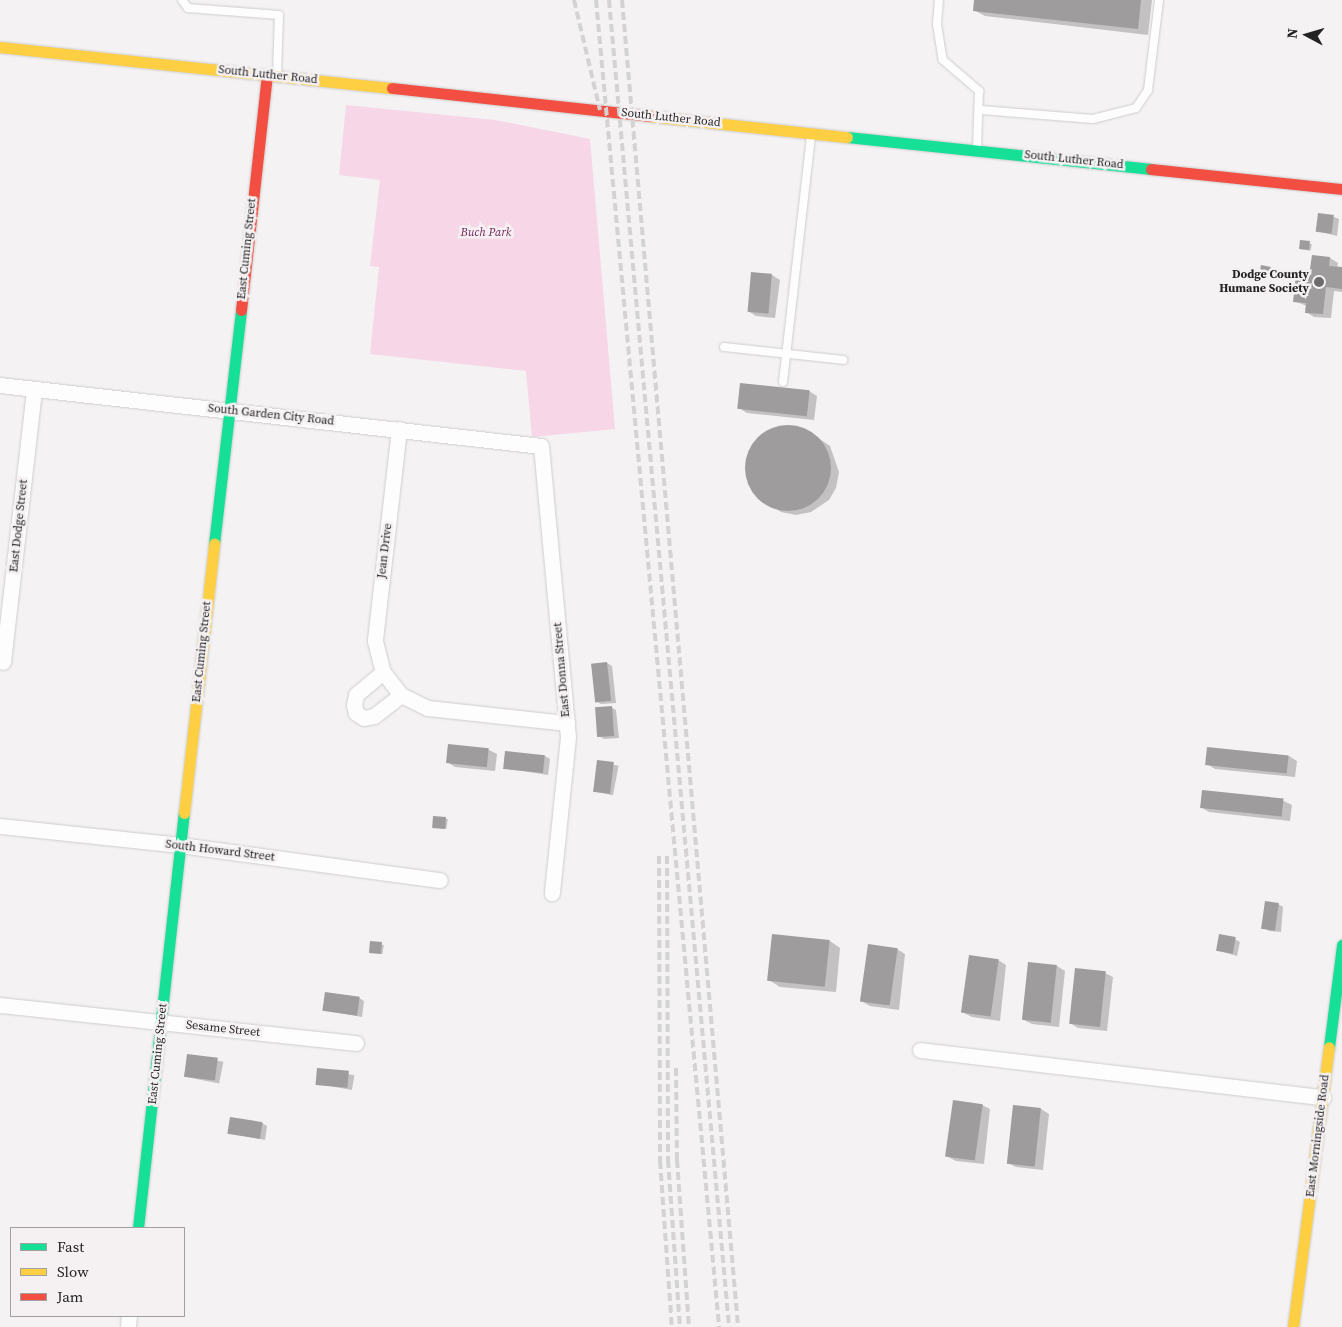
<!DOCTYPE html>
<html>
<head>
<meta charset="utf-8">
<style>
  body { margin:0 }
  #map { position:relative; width:1342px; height:1327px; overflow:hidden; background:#f4f2f3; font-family:"Source Serif 4",serif }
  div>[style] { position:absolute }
  .green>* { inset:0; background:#f6d6e7 }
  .shadow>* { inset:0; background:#0003; transform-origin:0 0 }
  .building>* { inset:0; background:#9e9c9d; transform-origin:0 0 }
  .round { border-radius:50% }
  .roads { filter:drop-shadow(0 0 1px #cecdce) drop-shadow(0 0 1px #cecdce) }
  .lane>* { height:8px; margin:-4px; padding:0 4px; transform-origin:4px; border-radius:4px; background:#fdfdfd }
  .street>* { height:15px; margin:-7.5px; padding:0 7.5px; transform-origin:7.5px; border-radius:7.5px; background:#fdfdfd }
  .fast>* { height:11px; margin:-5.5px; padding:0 5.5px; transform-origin:5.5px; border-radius:5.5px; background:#16e098 }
  .slow>* { height:11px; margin:-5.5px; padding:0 5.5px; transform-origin:5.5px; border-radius:5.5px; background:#ffcf43 }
  .jam>* { height:11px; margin:-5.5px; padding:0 5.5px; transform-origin:5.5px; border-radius:5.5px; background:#f24e42 }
  .rail>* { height:4px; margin-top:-2px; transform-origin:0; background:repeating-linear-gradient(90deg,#d3d3d3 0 8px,transparent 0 12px) }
  .dots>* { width:14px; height:14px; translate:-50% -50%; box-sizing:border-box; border:2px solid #f5f1f3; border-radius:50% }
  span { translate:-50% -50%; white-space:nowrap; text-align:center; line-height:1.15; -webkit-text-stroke:5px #f5f1f3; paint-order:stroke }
  .street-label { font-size:12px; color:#242324 }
  .park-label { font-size:12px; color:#762659; font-style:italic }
  .poi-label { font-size:12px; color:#242324; font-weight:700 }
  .right { translate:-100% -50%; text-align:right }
  .legend { position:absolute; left:10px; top:1227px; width:175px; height:90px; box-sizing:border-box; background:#f5f1f3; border:1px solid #a19fa0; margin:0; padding:6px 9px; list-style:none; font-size:15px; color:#242324 }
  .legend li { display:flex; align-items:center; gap:10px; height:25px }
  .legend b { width:25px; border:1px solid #a19fa0 }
  .north { position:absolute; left:1282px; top:10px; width:50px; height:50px; -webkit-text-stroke:4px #f5f1f3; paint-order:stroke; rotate:276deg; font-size:14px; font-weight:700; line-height:20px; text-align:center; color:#242324 }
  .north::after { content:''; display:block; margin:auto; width:18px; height:22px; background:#242324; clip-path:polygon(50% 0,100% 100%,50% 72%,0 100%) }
</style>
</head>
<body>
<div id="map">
  <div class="green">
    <div style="clip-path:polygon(346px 105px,495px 120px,590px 139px,615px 429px,532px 437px,526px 371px,370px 354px,379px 267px,370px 266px,380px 180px,339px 175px)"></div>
  </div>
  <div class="shadow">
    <div style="clip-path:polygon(975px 0,1152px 0,1148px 35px,985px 16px,974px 10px)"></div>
    <div style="clip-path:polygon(1334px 217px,1339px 219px,1337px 236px,1317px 231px)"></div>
    <div style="left:1301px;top:242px;width:11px;height:7px;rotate:10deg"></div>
    <div style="clip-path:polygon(1330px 258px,1338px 263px,1337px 268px,1342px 269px,1342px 292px,1334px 291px,1331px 318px,1314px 317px,1306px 312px,1307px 306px,1294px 301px,1310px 278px)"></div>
    <div style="clip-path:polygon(1270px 268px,1272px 278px,1261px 275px)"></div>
    <div style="clip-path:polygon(772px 275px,780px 280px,775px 318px,756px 316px,748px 311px)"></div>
    <div style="clip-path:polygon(809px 391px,817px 396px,814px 420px,747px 413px,739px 408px)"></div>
    <div style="clip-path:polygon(791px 426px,805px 429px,830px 446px,839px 472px,836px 488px,829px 500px,811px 512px,796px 515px,781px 512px,759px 498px,750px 485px,746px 465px,750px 451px,758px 438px,771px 429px)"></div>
    <div style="clip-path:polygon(607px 663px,612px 666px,616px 703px,601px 704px,596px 701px,592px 664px)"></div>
    <div style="clip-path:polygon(611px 707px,616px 710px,619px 738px,604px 739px,599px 736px)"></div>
    <div style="clip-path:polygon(1208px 748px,1289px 756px,1297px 761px,1295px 777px,1215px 769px,1207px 764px)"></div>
    <div style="clip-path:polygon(489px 750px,497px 754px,495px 771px,455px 767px,447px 762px)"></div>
    <div style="clip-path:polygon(545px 756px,550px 759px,548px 775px,504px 768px)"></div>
    <div style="left:599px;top:762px;width:20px;height:30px;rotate:11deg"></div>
    <div style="clip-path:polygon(1284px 801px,1292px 805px,1290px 821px,1209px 812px,1201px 807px)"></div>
    <div style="left:434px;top:817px;width:14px;height:10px;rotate:8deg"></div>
    <div style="clip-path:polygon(1278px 904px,1283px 907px,1281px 932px,1269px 931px,1264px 928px)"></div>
    <div style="clip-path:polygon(1235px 939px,1240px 942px,1237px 956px,1216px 950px)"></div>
    <div style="clip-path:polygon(830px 941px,840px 948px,836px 992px,780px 987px,769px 980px)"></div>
    <div style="left:371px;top:943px;width:13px;height:9px;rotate:9deg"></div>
    <div style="clip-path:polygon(897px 949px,905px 954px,899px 1010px,870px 1006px,863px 1002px)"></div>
    <div style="clip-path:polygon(998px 960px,1006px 965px,1000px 1021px,972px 1017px,964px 1013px)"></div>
    <div style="clip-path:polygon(1029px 964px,1057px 966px,1065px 971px,1059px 1027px,1032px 1024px,1024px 1020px)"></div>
    <div style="clip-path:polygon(1105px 973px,1113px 977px,1107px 1031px,1078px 1028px,1070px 1023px)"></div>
    <div style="clip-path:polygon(359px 998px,364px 1001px,362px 1017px,323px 1010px)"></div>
    <div style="left:188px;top:1055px;width:36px;height:22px;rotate:11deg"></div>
    <div style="left:319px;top:1069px;width:36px;height:15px;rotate:10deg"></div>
    <div style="clip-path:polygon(982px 1105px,990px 1109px,984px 1164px,956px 1161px,948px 1157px)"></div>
    <div style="clip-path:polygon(1014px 1106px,1041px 1109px,1049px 1114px,1043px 1170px,1016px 1167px,1008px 1163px)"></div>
    <div style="clip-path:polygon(262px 1123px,267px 1126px,265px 1140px,229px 1133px)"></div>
  </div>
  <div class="building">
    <div style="clip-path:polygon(974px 0,1141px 0,1138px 29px,973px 11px)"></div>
    <div style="left:1318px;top:213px;width:16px;height:19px;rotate:7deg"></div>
    <div style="left:1300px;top:240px;width:10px;height:9px;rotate:6deg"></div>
    <div style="clip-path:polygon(1312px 255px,1330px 257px,1329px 266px,1342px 267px,1342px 289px,1326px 287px,1323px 314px,1305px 313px,1306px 303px,1293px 302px,1296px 275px,1309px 276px)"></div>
    <div style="left:1261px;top:265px;width:10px;height:11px;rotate:11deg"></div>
    <div style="left:751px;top:272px;width:21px;height:40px;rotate:5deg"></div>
    <div style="left:740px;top:383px;width:70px;height:26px;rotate:6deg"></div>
    <div class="round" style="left:745px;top:425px;width:86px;height:86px"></div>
    <div style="left:607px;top:662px;width:39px;height:16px;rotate:84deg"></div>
    <div style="left:612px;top:706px;width:30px;height:17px;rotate:86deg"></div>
    <div style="left:448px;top:744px;width:41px;height:19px;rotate:6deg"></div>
    <div style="left:1207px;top:747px;width:82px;height:18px;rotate:6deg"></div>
    <div style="left:505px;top:751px;width:40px;height:18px;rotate:6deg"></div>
    <div style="left:597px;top:760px;width:17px;height:32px;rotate:7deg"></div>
    <div style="left:1202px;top:790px;width:82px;height:18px;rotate:6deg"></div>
    <div style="left:433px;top:816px;width:13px;height:12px;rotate:4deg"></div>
    <div style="left:1265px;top:901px;width:14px;height:28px;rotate:8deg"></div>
    <div style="left:772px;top:934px;width:58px;height:47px;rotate:6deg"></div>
    <div style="left:1219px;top:934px;width:17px;height:17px;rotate:10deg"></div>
    <div style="left:370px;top:941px;width:12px;height:12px;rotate:5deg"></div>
    <div style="left:868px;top:944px;width:30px;height:58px;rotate:8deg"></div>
    <div style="left:969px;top:955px;width:30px;height:58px;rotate:8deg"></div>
    <div style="left:1028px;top:962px;width:29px;height:58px;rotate:6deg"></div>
    <div style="left:1075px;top:968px;width:31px;height:56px;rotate:6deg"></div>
    <div style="left:325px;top:992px;width:35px;height:19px;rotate:8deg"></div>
    <div style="left:187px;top:1054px;width:31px;height:23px;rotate:7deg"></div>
    <div style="left:317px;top:1068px;width:32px;height:17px;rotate:5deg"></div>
    <div style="left:953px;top:1100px;width:30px;height:57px;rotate:8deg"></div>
    <div style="left:1013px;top:1105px;width:28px;height:59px;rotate:6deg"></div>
    <div style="left:230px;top:1117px;width:33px;height:17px;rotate:9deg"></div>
  </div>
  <div class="roads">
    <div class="lane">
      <div style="left:182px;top:0;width:10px;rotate:53deg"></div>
      <div style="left:188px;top:8px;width:91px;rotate:4.4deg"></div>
      <div style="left:279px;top:15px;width:59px;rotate:91.9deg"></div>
      <div style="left:939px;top:0;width:24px;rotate:95deg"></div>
      <div style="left:937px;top:24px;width:36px;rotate:81deg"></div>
      <div style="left:943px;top:60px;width:48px;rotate:40.7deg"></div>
      <div style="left:979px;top:91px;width:57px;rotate:92deg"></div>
      <div style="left:981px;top:110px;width:112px;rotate:4.6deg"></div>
      <div style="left:1093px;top:119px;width:44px;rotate:-14.3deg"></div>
      <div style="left:1136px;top:108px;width:22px;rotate:-56deg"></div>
      <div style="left:1148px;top:90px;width:91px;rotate:-83deg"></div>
      <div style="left:724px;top:347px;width:120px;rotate:6.2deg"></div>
      <div style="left:783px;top:382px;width:249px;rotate:-83.5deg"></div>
    </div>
    <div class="street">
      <div style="left:0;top:385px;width:544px;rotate:6.43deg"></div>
      <div style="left:541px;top:446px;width:292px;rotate:84.7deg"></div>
      <div style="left:568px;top:737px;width:157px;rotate:95.9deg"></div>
      <div style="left:399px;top:429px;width:213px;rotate:96.5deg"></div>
      <div style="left:375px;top:641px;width:32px;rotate:76deg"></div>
      <div style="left:383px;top:672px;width:29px;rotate:52deg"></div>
      <div style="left:401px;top:695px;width:30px;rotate:26deg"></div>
      <div style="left:428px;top:708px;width:140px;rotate:6.2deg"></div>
      <div style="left:3px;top:662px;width:275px;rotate:-83.5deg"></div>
      <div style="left:383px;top:672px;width:35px;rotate:140deg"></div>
      <div style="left:356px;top:695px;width:10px;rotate:101deg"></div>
      <div style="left:354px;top:705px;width:8px;rotate:76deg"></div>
      <div style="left:356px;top:713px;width:9px;rotate:32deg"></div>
      <div style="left:364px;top:718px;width:10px;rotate:-11deg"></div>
      <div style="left:374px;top:716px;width:34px;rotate:-38deg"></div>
      <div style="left:0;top:826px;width:181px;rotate:6deg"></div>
      <div style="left:180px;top:845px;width:262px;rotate:7.7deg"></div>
      <div style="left:0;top:1005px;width:358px;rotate:6.1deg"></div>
      <div style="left:920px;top:1050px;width:406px;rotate:6.7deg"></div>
      <div style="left:128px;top:1327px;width:11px;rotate:-85deg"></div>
    </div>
    <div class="fast">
      <div style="left:847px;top:137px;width:306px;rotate:6deg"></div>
      <div style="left:214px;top:544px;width:236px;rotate:-83.4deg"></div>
      <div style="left:1329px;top:1047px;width:103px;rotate:-82.7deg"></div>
      <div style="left:138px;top:1228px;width:418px;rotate:-83.7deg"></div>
    </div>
    <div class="slow">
      <div style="left:0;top:47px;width:394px;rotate:6deg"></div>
      <div style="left:649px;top:116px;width:199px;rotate:6.1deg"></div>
      <div style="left:184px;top:813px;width:271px;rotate:-83.6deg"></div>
      <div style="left:1293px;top:1327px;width:282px;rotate:-82.7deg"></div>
    </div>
    <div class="jam">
      <div style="left:392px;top:88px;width:259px;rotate:6.2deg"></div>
      <div style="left:1151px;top:169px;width:192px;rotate:6deg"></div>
      <div style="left:241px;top:310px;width:236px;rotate:-83.7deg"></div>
    </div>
  </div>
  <div class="rail">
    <div style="left:574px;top:0;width:113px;rotate:76.7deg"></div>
    <div style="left:596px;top:0;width:1333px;rotate:84.7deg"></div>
    <div style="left:609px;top:0;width:1332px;rotate:84.83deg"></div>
    <div style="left:622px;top:0;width:1332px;rotate:85deg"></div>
    <div style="left:659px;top:856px;width:305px;rotate:89.8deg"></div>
    <div style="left:660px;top:1161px;width:166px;rotate:85.9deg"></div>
    <div style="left:667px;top:856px;width:304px;rotate:89.8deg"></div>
    <div style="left:668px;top:1160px;width:167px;rotate:85.9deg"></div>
    <div style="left:676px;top:1068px;width:92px;rotate:89.4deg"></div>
    <div style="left:677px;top:1160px;width:167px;rotate:85.9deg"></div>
  </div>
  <div class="dots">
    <div style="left:1319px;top:282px;background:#6d6b6c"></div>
  </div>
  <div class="street-label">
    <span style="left:268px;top:75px;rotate:6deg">South Luther Road</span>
    <span style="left:671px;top:118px;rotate:6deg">South Luther Road</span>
    <span style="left:1074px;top:160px;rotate:6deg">South Luther Road</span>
    <span style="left:247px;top:249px;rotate:-84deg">East Cuming Street</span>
    <span style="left:271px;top:415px;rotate:6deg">South Garden City Road</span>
    <span style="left:19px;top:526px;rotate:-84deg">East Dodge Street</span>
    <span style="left:385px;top:551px;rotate:-83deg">Jean Drive</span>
    <span style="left:202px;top:652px;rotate:-84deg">East Cuming Street</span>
    <span style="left:562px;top:670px;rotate:-95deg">East Donna Street</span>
    <span style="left:220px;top:851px;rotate:7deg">South Howard Street</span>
    <span style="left:223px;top:1029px;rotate:6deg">Sesame Street</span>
    <span style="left:158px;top:1054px;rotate:-84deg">East Cuming Street</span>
    <span style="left:1318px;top:1136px;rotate:-83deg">East Morningside Road</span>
  </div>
  <div class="park-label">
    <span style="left:486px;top:233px">Buch Park</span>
  </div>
  <div class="poi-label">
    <span class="right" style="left:1309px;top:282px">Dodge County<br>Humane Society</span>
  </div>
  <ul class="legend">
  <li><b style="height:6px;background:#16e098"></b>Fast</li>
  <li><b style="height:6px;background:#ffcf43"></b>Slow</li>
  <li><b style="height:6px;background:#f24e42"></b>Jam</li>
  </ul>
  <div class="north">N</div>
</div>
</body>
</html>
